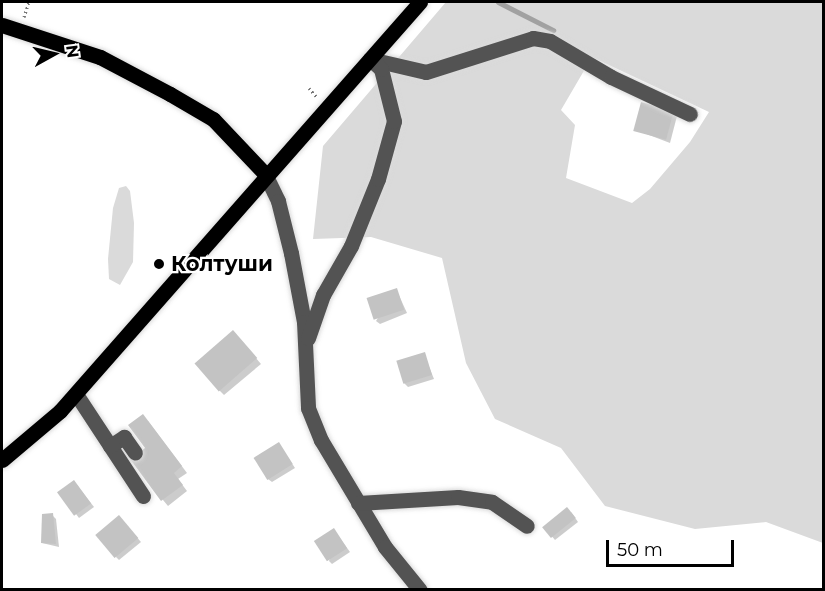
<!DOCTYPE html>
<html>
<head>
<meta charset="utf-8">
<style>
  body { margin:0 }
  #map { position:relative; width:825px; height:591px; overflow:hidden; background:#fff; font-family:Montserrat,sans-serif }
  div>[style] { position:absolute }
  .green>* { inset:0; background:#dadada }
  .shadow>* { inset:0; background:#0003 }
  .stream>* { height:5px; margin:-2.5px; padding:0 2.5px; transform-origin:2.5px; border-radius:2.5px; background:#a1a1a1 }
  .building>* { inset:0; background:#c3c3c3; transform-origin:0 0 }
  .path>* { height:3px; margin-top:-1.5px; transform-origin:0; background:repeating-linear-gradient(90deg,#757575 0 1.5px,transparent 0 4.5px) }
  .roads { filter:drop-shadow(0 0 2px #dbdbdb) drop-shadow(0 0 2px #dbdbdb) }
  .minor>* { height:15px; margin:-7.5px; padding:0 7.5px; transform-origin:7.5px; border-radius:7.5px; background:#535353 }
  .major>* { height:15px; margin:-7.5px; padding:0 7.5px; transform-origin:7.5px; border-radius:7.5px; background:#000 }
  .dots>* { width:16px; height:16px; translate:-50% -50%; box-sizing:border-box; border:3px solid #fff; border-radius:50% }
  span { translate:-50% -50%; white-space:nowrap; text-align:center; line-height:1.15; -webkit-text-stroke:4.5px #fff; paint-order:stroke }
  .poi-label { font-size:21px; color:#000; font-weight:700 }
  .left { translate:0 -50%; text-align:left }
  .frame { position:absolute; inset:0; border:3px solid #000; pointer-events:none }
  .north { position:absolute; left:24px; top:24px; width:60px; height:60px; -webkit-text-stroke:4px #fff; paint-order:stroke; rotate:82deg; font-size:16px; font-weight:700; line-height:24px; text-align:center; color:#000 }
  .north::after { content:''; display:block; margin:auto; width:21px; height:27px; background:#000; clip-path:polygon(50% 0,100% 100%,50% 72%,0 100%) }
  .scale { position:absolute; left:606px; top:540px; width:128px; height:27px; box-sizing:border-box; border:3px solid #000; border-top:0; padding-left:8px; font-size:18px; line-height:21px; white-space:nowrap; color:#000; -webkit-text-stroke:4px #fff; paint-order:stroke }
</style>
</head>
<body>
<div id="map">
  <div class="green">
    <div style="clip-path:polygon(evenodd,446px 2px,823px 2px,823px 543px,766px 522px,695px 529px,605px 506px,561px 448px,495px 419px,466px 363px,442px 258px,371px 237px,313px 239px,323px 146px,446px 2px,592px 57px,709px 112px,690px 142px,650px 189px,632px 203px,566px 178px,575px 125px,561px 110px,592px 57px)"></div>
    <div style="clip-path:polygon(126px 186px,130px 191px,134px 223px,133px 262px,120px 285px,109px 279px,108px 259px,113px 208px,119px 188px)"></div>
  </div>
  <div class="shadow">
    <div style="clip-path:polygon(673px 113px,677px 116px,670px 143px,636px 130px)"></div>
    <div style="clip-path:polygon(396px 289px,407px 313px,380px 324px,376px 321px)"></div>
    <div style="clip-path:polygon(238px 337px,261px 364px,224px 395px,219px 390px)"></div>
    <div style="clip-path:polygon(424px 354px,434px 379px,408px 387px,404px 383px)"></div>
    <div style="clip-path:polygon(148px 421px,187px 473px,178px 479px,187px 491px,168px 506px,163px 500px,147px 448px)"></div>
    <div style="clip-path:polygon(279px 444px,295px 468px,272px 482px,268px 479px)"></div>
    <div style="clip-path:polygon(77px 485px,94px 507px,79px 518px,76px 514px)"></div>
    <div style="clip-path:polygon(571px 512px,578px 522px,555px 540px,544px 527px)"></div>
    <div style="clip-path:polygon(52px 515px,56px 519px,59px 547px,42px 543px)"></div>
    <div style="clip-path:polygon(122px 520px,141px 542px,119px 560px,116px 557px)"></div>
    <div style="clip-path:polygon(337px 534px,350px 552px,332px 564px,329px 561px)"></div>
  </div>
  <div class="stream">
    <div style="left:498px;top:2px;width:62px;rotate:27deg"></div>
  </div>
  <div class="building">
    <div style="left:641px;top:102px;width:34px;height:30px;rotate:15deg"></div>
    <div style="left:397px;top:288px;width:23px;height:32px;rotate:72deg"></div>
    <div style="left:233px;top:330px;width:37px;height:51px;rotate:49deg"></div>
    <div style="left:425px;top:352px;width:24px;height:30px;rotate:73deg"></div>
    <div style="clip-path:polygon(143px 414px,182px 466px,174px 473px,183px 485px,161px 501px,130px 459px,145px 448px,128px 425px)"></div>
    <div style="left:279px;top:442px;width:26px;height:30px;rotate:58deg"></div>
    <div style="left:74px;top:480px;width:29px;height:21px;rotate:54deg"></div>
    <div style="left:567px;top:507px;width:14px;height:32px;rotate:51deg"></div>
    <div style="clip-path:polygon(53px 513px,56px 544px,41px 543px,42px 514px)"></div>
    <div style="left:119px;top:515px;width:30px;height:31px;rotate:50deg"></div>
    <div style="left:334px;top:528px;width:24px;height:24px;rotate:57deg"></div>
  </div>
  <div class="path">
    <div style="left:24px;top:17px;width:16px;rotate:-72deg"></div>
    <div style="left:309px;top:88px;width:11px;rotate:49deg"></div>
  </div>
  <div class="roads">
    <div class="minor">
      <div style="left:370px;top:59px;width:57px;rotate:13.1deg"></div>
      <div style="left:426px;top:72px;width:112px;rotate:-17.6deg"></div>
      <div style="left:533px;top:38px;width:17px;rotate:10deg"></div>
      <div style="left:550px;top:41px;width:71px;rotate:30.5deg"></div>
      <div style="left:611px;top:77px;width:87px;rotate:25.1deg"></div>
      <div style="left:265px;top:174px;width:30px;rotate:64deg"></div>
      <div style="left:278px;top:201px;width:54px;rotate:76deg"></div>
      <div style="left:291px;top:253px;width:70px;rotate:79.3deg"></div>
      <div style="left:304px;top:322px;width:86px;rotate:87.3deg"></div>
      <div style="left:308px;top:408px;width:35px;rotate:68deg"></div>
      <div style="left:321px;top:440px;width:125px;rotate:59.1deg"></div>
      <div style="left:385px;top:547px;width:55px;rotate:50.9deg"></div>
      <div style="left:308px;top:338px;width:46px;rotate:-70.8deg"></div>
      <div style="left:323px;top:295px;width:56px;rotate:-60.3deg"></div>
      <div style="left:351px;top:246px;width:72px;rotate:-68.1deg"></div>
      <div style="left:378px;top:179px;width:60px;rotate:-74.6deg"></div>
      <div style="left:394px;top:121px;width:54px;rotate:-104deg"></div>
      <div style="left:381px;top:69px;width:15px;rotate:-138deg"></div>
      <div style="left:76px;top:394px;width:122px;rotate:56.7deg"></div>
      <div style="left:110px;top:446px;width:17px;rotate:-33deg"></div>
      <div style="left:124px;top:437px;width:19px;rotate:55deg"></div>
      <div style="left:358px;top:503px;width:100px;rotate:-3.4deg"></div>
      <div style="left:458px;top:497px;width:34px;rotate:8deg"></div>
      <div style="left:492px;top:502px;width:42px;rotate:34.4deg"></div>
    </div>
    <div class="major">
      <div style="left:2px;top:25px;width:103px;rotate:18.1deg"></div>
      <div style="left:100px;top:57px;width:79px;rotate:27.9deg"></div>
      <div style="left:170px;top:94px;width:50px;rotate:30.2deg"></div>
      <div style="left:213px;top:119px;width:76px;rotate:46.6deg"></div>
      <div style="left:2px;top:460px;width:76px;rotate:-40.2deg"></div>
      <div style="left:60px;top:411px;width:545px;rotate:-48.65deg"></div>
    </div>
  </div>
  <div class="dots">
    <div style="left:159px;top:264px;background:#000"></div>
  </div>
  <div class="poi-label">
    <span class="left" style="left:171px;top:264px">Колтуши</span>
  </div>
  <div class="frame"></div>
  <div class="north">N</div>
  <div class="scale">50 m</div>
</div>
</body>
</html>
